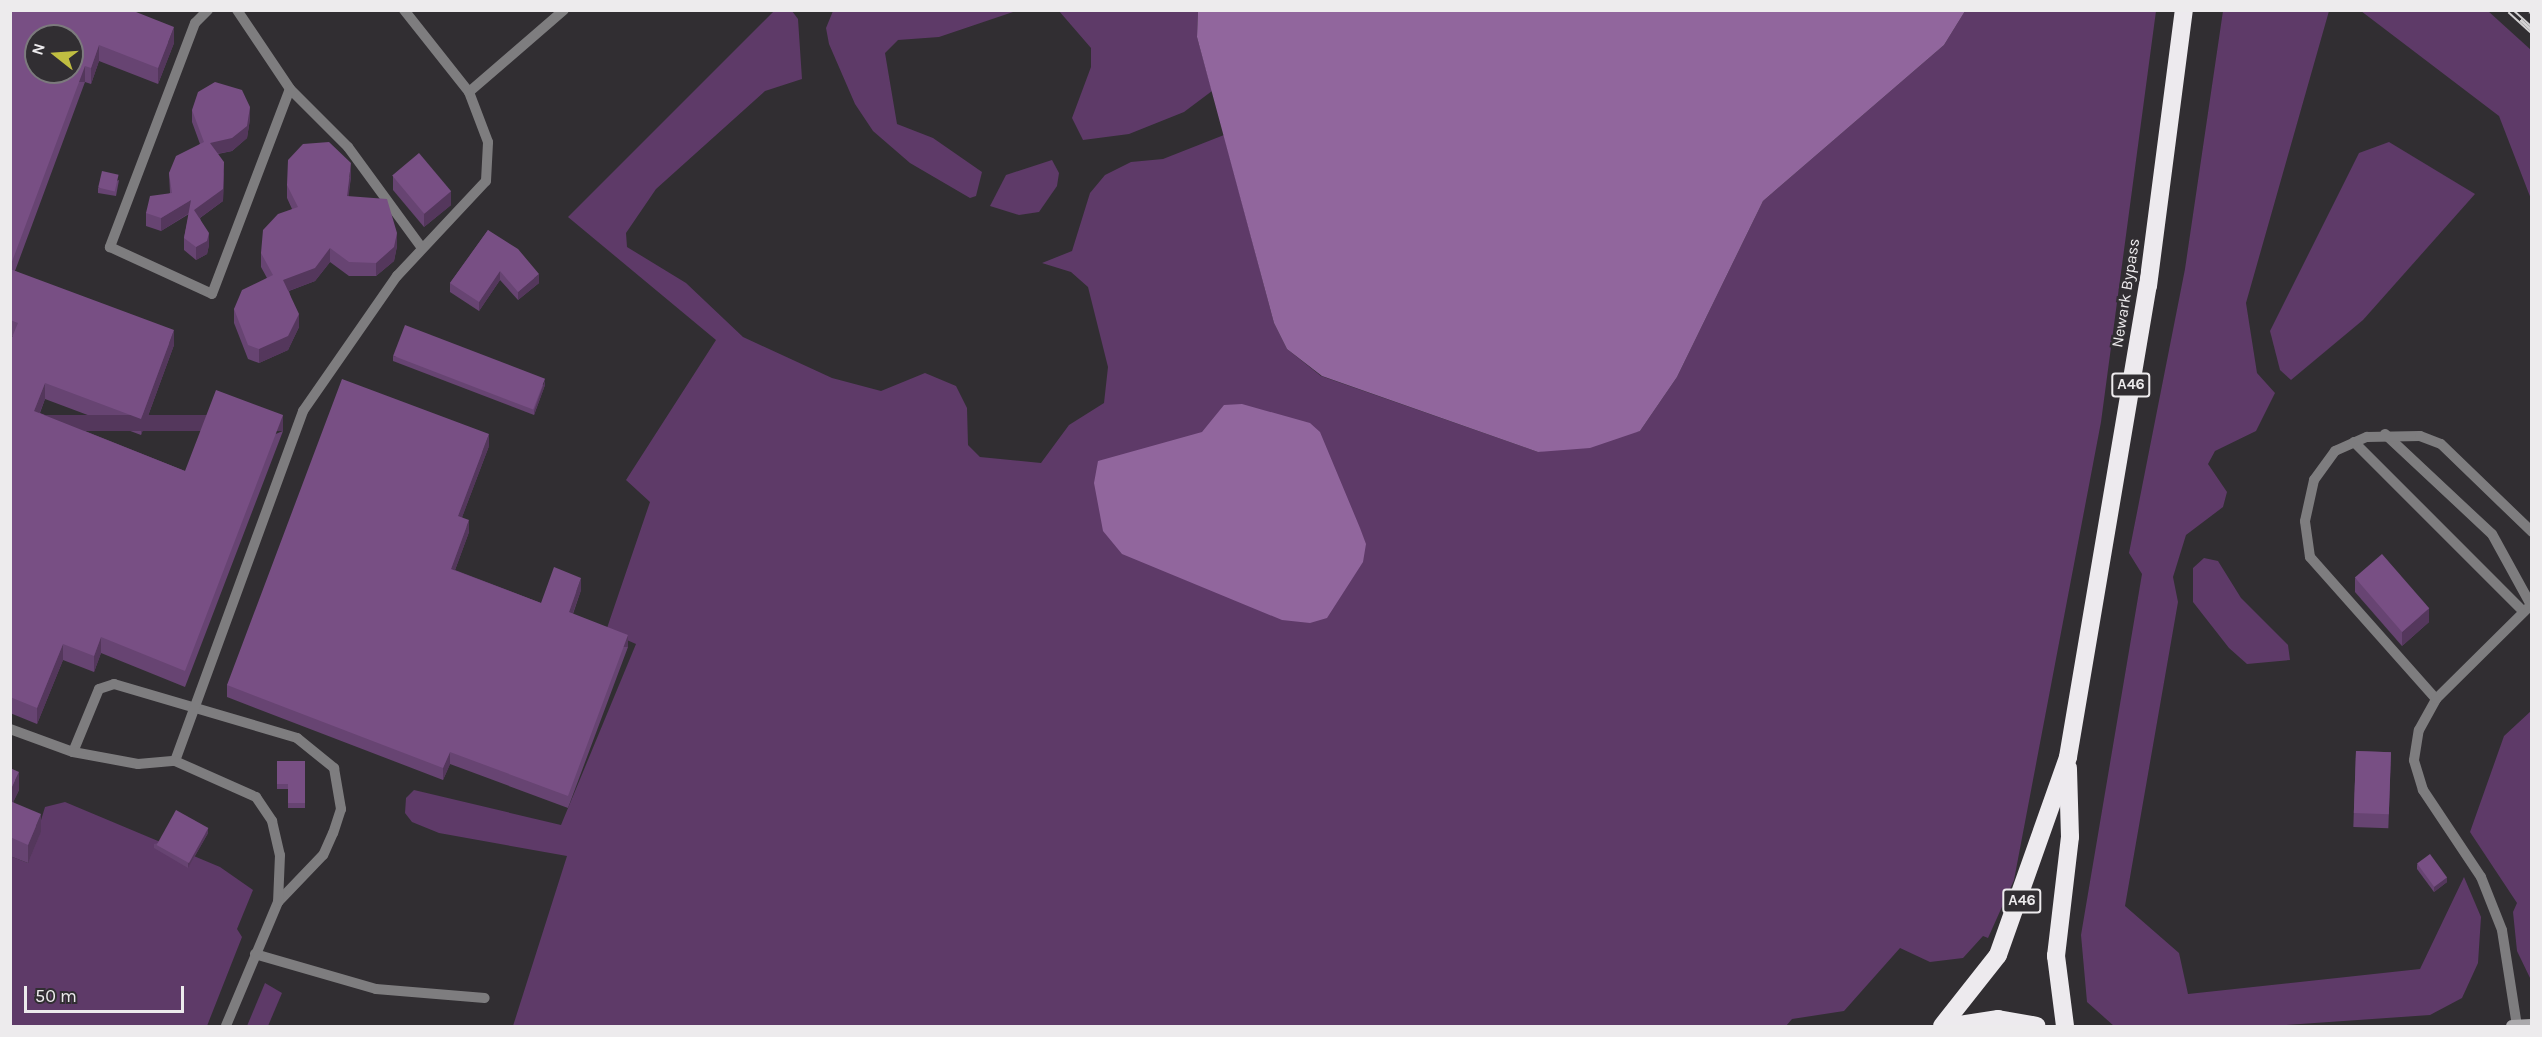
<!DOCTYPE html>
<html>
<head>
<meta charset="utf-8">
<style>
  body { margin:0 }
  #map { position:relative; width:2542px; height:1037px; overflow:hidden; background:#312e32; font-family:Karla,sans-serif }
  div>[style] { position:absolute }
  .green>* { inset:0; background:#5e3a68 }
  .water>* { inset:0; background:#91669d }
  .lane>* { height:10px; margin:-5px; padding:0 5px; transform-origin:5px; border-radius:5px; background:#7e7d7f }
  .secondary>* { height:12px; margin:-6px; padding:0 6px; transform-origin:6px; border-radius:6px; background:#aba9ac }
  .highway>* { height:18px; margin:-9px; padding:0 9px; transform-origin:9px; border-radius:9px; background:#edeaee }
  .rail>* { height:7px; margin-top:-3.5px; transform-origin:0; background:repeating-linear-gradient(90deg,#312e32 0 14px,#d3d1d3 0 28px); box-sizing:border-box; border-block:2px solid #d3d1d3 }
  .wall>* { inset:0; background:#674472; transform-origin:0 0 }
  .shaded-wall>* { inset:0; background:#54375c; transform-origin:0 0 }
  .building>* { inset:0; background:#784f84; transform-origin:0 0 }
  span { translate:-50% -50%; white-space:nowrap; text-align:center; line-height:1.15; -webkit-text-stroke:5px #312e32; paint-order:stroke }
  .shield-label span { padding:2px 4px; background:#312e32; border:2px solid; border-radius:4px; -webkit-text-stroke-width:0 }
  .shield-label { font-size:15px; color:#edebed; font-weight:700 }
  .street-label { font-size:16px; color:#edebed }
  .frame { position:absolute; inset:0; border:12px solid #edebed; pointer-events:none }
  .north { position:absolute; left:24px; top:24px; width:60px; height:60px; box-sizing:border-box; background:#312e32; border:2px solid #7c7a7d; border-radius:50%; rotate:287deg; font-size:16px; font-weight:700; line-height:24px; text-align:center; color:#edebed }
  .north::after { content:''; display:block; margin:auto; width:21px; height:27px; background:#c0be41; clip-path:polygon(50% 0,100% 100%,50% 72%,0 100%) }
  .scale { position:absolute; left:24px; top:986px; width:160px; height:27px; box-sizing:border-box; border:3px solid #edebed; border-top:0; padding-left:8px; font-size:18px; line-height:21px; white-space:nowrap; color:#edebed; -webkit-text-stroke:4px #312e32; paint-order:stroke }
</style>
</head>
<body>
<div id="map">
  <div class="green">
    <div style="clip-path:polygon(774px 11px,792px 11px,798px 19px,802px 79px,765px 91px,656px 189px,626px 233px,627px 247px,686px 283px,743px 337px,832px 378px,881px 391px,925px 373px,956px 386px,967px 408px,968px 445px,980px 457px,1041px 463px,1069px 425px,1104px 403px,1108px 367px,1088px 287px,1071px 272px,1042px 263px,1072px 251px,1090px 193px,1105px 175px,1131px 162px,1163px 159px,1224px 135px,1274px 323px,1287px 349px,1321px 376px,1538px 452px,1640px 431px,1677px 377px,1763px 201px,1944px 45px,1965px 11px,2156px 11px,2101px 422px,2014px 880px,1988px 938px,1983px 936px,1963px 958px,1930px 962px,1900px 948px,1844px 1011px,1792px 1019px,1786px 1026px,513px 1026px,567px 856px,439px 833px,412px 822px,405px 813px,406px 798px,414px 790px,561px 825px,636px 644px,606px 631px,650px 502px,626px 480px,716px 340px,568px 217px)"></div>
    <div style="clip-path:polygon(833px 11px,1016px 11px,939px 37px,898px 40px,885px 53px,897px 124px,933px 138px,982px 172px,976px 196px,970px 198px,910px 163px,873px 131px,855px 104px,829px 44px,826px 28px)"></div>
    <div style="clip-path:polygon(1059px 11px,1198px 11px,1197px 37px,1212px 91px,1184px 112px,1129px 134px,1083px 140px,1072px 118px,1091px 67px,1091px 48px)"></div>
    <div style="clip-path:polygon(2223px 11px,2329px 11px,2246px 303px,2257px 373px,2275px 393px,2256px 431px,2215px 451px,2208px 464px,2227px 492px,2223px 507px,2186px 535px,2173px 577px,2178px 602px,2125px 906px,2179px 953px,2188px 994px,2420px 969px,2464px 877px,2481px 917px,2478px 963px,2462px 998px,2430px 1015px,2272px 1026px,2114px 1026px,2087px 1002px,2081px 935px,2142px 574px,2129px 553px,2185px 269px)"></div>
    <div style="clip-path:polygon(2361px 11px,2488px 11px,2531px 50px,2531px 199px,2499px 116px)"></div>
    <div style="clip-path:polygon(2389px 142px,2475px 194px,2363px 320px,2291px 380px,2280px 370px,2270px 331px,2359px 153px)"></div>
    <div style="clip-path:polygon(1052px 160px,1059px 173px,1057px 186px,1039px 212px,1019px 215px,990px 206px,1006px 175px)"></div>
    <div style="clip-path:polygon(2204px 558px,2218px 561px,2241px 598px,2288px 645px,2290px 660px,2247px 664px,2229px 648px,2193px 602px,2193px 568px)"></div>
    <div style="clip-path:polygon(2531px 711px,2531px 980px,2517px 951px,2513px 912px,2517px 903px,2470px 832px,2504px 736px)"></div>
    <div style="clip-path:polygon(65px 802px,220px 867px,253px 890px,237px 929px,242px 937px,207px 1026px,11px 1026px,10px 856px,28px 863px,45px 807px)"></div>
    <div style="clip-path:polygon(265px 983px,282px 993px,268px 1026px,247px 1026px)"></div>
  </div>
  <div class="water">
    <div style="clip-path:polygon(1198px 11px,1198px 10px,1965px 11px,1944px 45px,1763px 201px,1677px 377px,1640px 431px,1590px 448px,1538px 452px,1322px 376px,1287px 349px,1274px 323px,1197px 37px)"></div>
    <div style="clip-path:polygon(1242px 404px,1310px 423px,1320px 432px,1360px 528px,1366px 544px,1363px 562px,1327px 618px,1310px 623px,1282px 620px,1122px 554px,1103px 531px,1094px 483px,1098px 461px,1202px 432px,1224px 405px)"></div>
  </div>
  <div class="lane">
    <div style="left:208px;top:10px;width:18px;rotate:135deg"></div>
    <div style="left:195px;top:23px;width:240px;rotate:110.8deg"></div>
    <div style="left:110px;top:247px;width:112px;rotate:24.7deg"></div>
    <div style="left:212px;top:294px;width:219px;rotate:-69.2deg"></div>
    <div style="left:237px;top:10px;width:95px;rotate:56.1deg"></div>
    <div style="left:290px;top:89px;width:82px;rotate:45deg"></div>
    <div style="left:348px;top:147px;width:125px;rotate:53.8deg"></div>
    <div style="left:469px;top:92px;width:125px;rotate:-40.8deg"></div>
    <div style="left:2385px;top:434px;width:146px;rotate:43.1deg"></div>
    <div style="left:2492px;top:534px;width:81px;rotate:61.2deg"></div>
    <div style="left:2354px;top:442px;width:240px;rotate:45deg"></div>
    <div style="left:2436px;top:699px;width:190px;rotate:-131.6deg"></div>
    <div style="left:2310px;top:557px;width:36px;rotate:-98deg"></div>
    <div style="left:2305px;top:521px;width:42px;rotate:-77.6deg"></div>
    <div style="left:2314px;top:480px;width:36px;rotate:-54deg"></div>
    <div style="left:2335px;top:451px;width:35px;rotate:-24deg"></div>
    <div style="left:2367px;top:437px;width:53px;rotate:-1.1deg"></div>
    <div style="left:2420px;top:436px;width:22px;rotate:21deg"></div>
    <div style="left:2441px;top:444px;width:127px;rotate:44deg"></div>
    <div style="left:10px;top:729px;width:67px;rotate:20.1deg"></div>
    <div style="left:73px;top:752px;width:68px;rotate:-67.6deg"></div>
    <div style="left:99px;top:689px;width:16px;rotate:-18deg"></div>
    <div style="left:114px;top:684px;width:191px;rotate:16.4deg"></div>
    <div style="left:297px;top:738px;width:48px;rotate:39deg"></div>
    <div style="left:334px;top:768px;width:42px;rotate:80.3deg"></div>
    <div style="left:341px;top:809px;width:25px;rotate:108deg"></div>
    <div style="left:333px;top:833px;width:24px;rotate:114deg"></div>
    <div style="left:323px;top:855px;width:65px;rotate:133.8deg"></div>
    <div style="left:278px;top:902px;width:134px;rotate:112.8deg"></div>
    <div style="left:73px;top:752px;width:66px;rotate:10.5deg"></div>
    <div style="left:138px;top:764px;width:37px;rotate:-5deg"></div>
    <div style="left:175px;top:761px;width:373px;rotate:-69.9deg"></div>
    <div style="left:303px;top:411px;width:165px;rotate:-55.2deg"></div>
    <div style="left:397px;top:276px;width:130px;rotate:-46.9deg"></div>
    <div style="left:486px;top:181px;width:39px;rotate:-87deg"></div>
    <div style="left:488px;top:142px;width:53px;rotate:-110.8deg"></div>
    <div style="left:469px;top:92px;width:105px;rotate:-128.4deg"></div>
    <div style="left:175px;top:761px;width:89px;rotate:24deg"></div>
    <div style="left:256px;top:797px;width:29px;rotate:56deg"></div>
    <div style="left:272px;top:821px;width:35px;rotate:77deg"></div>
    <div style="left:280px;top:855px;width:47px;rotate:92.4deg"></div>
    <div style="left:255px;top:954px;width:126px;rotate:16.1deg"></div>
    <div style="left:376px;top:989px;width:109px;rotate:4.7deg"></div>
    <div style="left:2517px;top:1026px;width:97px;rotate:-98.9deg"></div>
    <div style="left:2502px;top:930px;width:57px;rotate:-111.6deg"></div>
    <div style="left:2481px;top:877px;width:105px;rotate:-123.7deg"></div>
    <div style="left:2423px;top:790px;width:31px;rotate:-107deg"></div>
    <div style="left:2414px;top:760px;width:30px;rotate:-81deg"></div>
    <div style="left:2419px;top:730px;width:35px;rotate:-61deg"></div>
    <div style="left:2436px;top:699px;width:135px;rotate:-44.7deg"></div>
  </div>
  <div class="secondary">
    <div style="left:2512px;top:1026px;width:20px;rotate:-3deg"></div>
  </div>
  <div class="highway">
    <div style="left:1942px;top:1026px;width:90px;rotate:-51.7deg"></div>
    <div style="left:1998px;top:955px;width:210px;rotate:-70.5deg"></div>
    <div style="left:2068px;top:757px;width:478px;rotate:-80.4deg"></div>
    <div style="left:2148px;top:286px;width:278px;rotate:-82.6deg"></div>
    <div style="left:1953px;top:1026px;width:46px;rotate:-8.8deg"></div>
    <div style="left:1998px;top:1019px;width:39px;rotate:10deg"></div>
    <div style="left:2065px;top:1026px;width:71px;rotate:-97.3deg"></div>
    <div style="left:2056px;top:956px;width:120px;rotate:-83.3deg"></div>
    <div style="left:2070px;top:837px;width:69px;rotate:-91.7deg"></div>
  </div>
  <div class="rail">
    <div style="left:2510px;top:10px;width:30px;rotate:42deg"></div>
    <div style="left:2531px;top:10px;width:1px;rotate:45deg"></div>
  </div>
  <div class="wall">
    <div style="clip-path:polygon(10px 10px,174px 43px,158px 84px,99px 61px,91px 84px,85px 82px,15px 271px,174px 345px,141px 435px,45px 399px,40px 413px,185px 471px,283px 431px,185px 687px,101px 653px,94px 672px,63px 660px,37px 724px,10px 713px,10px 342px,13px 336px,10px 336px)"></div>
    <div style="clip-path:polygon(192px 110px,250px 119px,247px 138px,232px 151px,218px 154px,224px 174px,223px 201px,200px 218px,209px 245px,207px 254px,196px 260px,184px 250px,184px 238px,189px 214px,161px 231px,146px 226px,146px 213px,170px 193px,169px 173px,200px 144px,192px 122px)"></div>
    <div style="clip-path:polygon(393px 176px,451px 205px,424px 227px,393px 190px)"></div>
    <div style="clip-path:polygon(351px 177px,348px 196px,397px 246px,394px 261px,376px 276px,349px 276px,330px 262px,315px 281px,289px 291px,299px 327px,288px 350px,259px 363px,248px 359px,234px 323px,234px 309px,267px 278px,261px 267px,261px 253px,292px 209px,287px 198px,287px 185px)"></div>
    <div style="clip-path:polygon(119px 180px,116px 196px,98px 193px,98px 188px)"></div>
    <div style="clip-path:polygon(488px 230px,539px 283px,518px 300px,500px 280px,479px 311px,450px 292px,450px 283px)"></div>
    <div style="clip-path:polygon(393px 356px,545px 385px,534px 415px,393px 361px)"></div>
    <div style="clip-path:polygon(489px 446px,462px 517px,469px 532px,455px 570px,541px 603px,581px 590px,573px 614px,628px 647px,568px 808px,450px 764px,443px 780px,227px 697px,227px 685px)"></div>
    <div style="clip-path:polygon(2355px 578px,2429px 622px,2402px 646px,2355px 592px)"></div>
    <div style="left:2356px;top:751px;width:35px;height:76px;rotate:2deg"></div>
    <div style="clip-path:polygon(277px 761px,305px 761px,305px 808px,288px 808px,288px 789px,277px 789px)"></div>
    <div style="clip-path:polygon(10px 768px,19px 790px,13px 802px,41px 832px,28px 863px,10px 856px)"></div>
    <div style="clip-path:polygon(208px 833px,188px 868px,154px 848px,154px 844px)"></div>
    <div style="clip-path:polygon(2417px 864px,2447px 882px,2434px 892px,2417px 869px)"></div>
  </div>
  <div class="shaded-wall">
    <div style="clip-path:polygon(174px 27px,174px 43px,158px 84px,158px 68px)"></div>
    <div style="clip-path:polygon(99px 45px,99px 61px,91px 84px,91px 68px)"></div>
    <div style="left:85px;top:66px;width:16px;height:215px;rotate:90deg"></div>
    <div style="clip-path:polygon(250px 107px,250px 119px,247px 138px,232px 151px,210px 155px,210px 143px)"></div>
    <div style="clip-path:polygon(224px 162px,223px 201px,194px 222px,194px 210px)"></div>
    <div style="clip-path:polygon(351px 163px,351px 177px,347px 210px,347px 196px)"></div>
    <div style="clip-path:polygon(451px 191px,451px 205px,424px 227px,424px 213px)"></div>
    <div style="clip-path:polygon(191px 200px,191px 212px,161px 231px,161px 218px)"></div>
    <div style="clip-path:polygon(209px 233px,209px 245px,207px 254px,196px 260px,196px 247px)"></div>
    <div style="clip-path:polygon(397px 233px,397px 246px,394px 261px,376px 276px,376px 263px)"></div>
    <div style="clip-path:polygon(330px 248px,330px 262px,315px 281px,283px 293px,283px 280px)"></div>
    <div style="clip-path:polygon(500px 271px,500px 280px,479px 311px,479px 302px)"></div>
    <div style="clip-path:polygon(539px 274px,539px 283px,518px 300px,518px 292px)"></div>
    <div style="clip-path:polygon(299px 314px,299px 327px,288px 350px,259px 363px,259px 349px)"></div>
    <div style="clip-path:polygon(174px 330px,174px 345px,141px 435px,141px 419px)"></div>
    <div style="clip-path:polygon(545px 380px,545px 385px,534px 415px,534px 411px)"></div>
    <div style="clip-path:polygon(45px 383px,45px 399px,34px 427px,34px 411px)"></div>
    <div style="left:283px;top:415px;width:16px;height:274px;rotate:90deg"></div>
    <div style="clip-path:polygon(489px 434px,489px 446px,458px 528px,458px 516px)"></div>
    <div style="clip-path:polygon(469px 520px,469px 532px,451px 581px,451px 569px)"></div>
    <div style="clip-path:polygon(581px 578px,581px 590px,569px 624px,569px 612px)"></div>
    <div style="clip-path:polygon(2429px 608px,2429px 622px,2402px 646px,2402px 632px)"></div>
    <div style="left:628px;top:635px;width:12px;height:172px;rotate:90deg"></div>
    <div style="clip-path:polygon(101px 637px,101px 653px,94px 672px,94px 656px)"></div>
    <div style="clip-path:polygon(63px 644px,63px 660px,37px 724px,37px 708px)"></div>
    <div style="clip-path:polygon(450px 752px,450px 764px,443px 780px,443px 768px)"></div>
    <div style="clip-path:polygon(19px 772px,19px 790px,10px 809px,10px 791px)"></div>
    <div style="clip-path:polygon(41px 814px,41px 832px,28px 863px,28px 845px)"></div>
    <div style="clip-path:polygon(208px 828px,208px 833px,188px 868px,188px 863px)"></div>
    <div style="clip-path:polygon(2447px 877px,2447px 882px,2434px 892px,2434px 887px)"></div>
  </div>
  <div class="building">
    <div style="clip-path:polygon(evenodd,10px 10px,131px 10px,174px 27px,158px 68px,99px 45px,91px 68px,85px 66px,10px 267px,10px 10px,36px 36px,72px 36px,72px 72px,36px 72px,36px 36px)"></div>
    <div style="clip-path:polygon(215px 82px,242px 90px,250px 107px,247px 126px,232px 138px,210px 143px,224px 162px,223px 189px,194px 210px,209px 233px,207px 241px,196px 247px,184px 238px,191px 200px,161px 218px,146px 213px,150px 196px,172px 193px,169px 173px,176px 156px,204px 142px,192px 110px,198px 92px)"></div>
    <div style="clip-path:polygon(329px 142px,351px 163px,347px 196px,387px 199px,397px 233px,394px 247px,376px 263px,349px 262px,330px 248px,315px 268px,283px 280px,299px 314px,288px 336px,259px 349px,248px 345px,234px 309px,242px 290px,273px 275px,261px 253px,263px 230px,278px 214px,298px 207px,287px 185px,288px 160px,303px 144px)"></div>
    <div style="left:419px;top:153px;width:50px;height:35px;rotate:50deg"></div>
    <div style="left:102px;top:171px;width:17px;height:17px;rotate:13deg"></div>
    <div style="clip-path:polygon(488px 230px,518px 249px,539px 274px,518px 292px,500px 271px,479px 302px,450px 283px)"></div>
    <div style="clip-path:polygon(10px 269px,174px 330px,141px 419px,45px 383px,34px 411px,185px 471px,216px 390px,283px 415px,185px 671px,101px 637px,94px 656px,63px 644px,37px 708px,10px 697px,10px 342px,18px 323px,10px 320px)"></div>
    <div style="left:405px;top:325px;width:150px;height:33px;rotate:21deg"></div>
    <div style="clip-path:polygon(342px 379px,489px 434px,458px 516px,469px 520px,451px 569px,541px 603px,554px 567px,581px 578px,569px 612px,628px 635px,568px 796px,450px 752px,443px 768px,227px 685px)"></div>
    <div style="left:2382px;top:554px;width:72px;height:36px;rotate:49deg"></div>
    <div style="left:2356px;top:751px;width:35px;height:62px;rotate:2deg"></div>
    <div style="clip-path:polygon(277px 761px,305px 761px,305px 803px,288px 803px,288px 784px,277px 784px)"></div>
    <div style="clip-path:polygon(10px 768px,19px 772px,10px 791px)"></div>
    <div style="clip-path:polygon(10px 801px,41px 814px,28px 845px,10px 837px)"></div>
    <div style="left:176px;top:810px;width:37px;height:40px;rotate:29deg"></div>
    <div style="left:2430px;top:854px;width:29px;height:16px;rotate:54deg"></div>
  </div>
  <div class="shield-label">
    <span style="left:2131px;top:385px">A46</span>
    <span style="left:2022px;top:901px">A46</span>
  </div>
  <div class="street-label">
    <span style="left:2126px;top:293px;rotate:-81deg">Newark Bypass</span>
  </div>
  <div class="frame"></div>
  <div class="north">N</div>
  <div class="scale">50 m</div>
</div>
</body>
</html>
